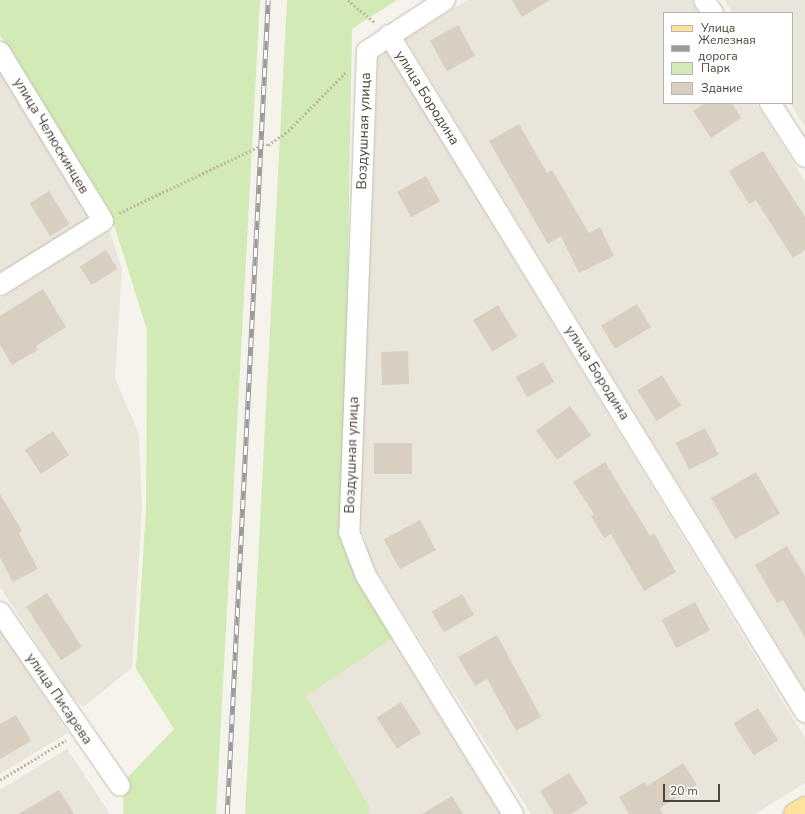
<!DOCTYPE html>
<html>
<head>
<meta charset="utf-8">
<style>
  body { margin:0 }
  #map { position:relative; width:805px; height:814px; overflow:hidden; background:#f6f3ec; font-family:"Nunito Sans",sans-serif }
  div>[style] { position:absolute }
  .residential>* { inset:0; background:#eae5da }
  .green>* { inset:0; background:#d2eab5 }
  .building>* { inset:0; background:#d8cfc1; transform-origin:0 0 }
  .path>* { height:2.5px; margin-top:-1.25px; transform-origin:0; background:repeating-linear-gradient(90deg,#c4b79f 0 2px,transparent 0 4px) }
  .roads { filter:drop-shadow(0 0 1px #c2bbae) drop-shadow(0 0 1px #c2bbae) }
  .minor>* { height:20px; margin:-10px; padding:0 10px; transform-origin:10px; border-radius:10px; background:#fff }
  .major>* { height:22px; margin:-11px; padding:0 11px; transform-origin:11px; border-radius:11px; background:#ffe39c }
  .rail>* { height:4.5px; margin-top:-2.25px; transform-origin:0; background:repeating-linear-gradient(90deg,#fff 0 9px,#9a9a9a 0 18px); box-sizing:border-box; border-block:1px solid #9a9a9a }
  span { translate:-50% -50%; white-space:nowrap; text-align:center; line-height:1.15; -webkit-text-stroke:3px #fff; paint-order:stroke }
  .street-label { font-size:14px; color:#4b4439 }
  .legend { position:absolute; left:663px; top:12px; width:130px; height:92px; box-sizing:border-box; background:#fff; border:1px solid #b7b4b0; margin:0; padding:5px 7px; list-style:none; font-size:12px; color:#4b4439 }
  .legend li { display:flex; align-items:center; gap:8px; height:20px }
  .legend b { width:20px; border:1px solid #b7b4b0 }
  .scale { position:absolute; left:663px; top:784px; width:57px; height:18px; box-sizing:border-box; border:2px solid #4b4439; border-top:0; padding-left:5px; font-size:12px; line-height:14px; white-space:nowrap; color:#4b4439; -webkit-text-stroke:3px #fff; paint-order:stroke }
</style>
</head>
<body>
<div id="map">
  <div class="residential">
    <div style="clip-path:polygon(467px 0,691px 0,699px 13px,664px 13px,664px 103px,756px 103px,805px 181px,805px 690px,405px 39px)"></div>
    <div style="clip-path:polygon(724px 0,805px 0,805px 127px,790px 103px,792px 103px,792px 13px,733px 13px)"></div>
    <div style="clip-path:polygon(387px 51px,805px 738px,805px 783px,755px 814px,531px 814px,370px 561px,359px 519px,378px 58px)"></div>
    <div style="clip-path:polygon(0 68px,91px 218px,0 276px)"></div>
    <div style="clip-path:polygon(109px 230px,122px 269px,115px 378px,139px 434px,142px 509px,132px 668px,83px 707px,72px 697px,0 587px,0 298px)"></div>
    <div style="clip-path:polygon(0 629px,68px 733px,0 774px)"></div>
    <div style="clip-path:polygon(392px 639px,500px 814px,369px 814px,369px 806px,305px 696px)"></div>
    <div style="clip-path:polygon(67px 749px,108px 811px,108px 814px,0 814px,0 790px)"></div>
  </div>
  <div class="green">
    <div style="clip-path:polygon(0 0,260px 0,216px 814px,123px 814px,124px 781px,174px 729px,136px 669px,146px 509px,147px 330px,109px 209px,0 35px)"></div>
    <div style="clip-path:polygon(287px 0,397px 0,352px 29px,343px 542px,392px 639px,306px 696px,369px 806px,369px 814px,245px 814px)"></div>
  </div>
  <div class="building">
    <div style="clip-path:polygon(512px 0,550px 0,522px 17px)"></div>
    <div style="left:458px;top:25px;width:35px;height:32px;rotate:61deg"></div>
    <div style="clip-path:polygon(705px 103px,732px 103px,741px 118px,711px 138px,693px 111px)"></div>
    <div style="clip-path:polygon(519px 124px,547px 173px,552px 170px,589px 233px,600px 227px,614px 256px,579px 273px,561px 236px,548px 244px,489px 141px)"></div>
    <div style="clip-path:polygon(763px 151px,805px 217px,805px 250px,793px 258px,756px 200px,749px 204px,729px 171px)"></div>
    <div style="left:426px;top:176px;width:29px;height:33px;rotate:61deg"></div>
    <div style="left:49px;top:191px;width:39px;height:23px;rotate:58deg"></div>
    <div style="left:106px;top:250px;width:22px;height:31px;rotate:58deg"></div>
    <div style="clip-path:polygon(43px 289px,66px 327px,36px 346px,38px 350px,12px 365px,0 345px,0 316px)"></div>
    <div style="left:637px;top:304px;width:27px;height:42px;rotate:59deg"></div>
    <div style="left:498px;top:305px;width:37px;height:29px;rotate:59deg"></div>
    <div style="left:408px;top:351px;width:33px;height:27px;rotate:88deg"></div>
    <div style="left:543px;top:362px;width:23px;height:31px;rotate:61deg"></div>
    <div style="left:662px;top:375px;width:36px;height:29px;rotate:58deg"></div>
    <div style="left:570px;top:406px;width:36px;height:42px;rotate:54deg"></div>
    <div style="left:705px;top:428px;width:30px;height:33px;rotate:63deg"></div>
    <div style="left:53px;top:431px;width:29px;height:34px;rotate:56deg"></div>
    <div style="left:374px;top:443px;width:38px;height:31px"></div>
    <div style="clip-path:polygon(605px 462px,650px 536px,654px 533px,676px 572px,644px 591px,611px 534px,604px 538px,591px 516px,594px 514px,573px 482px)"></div>
    <div style="left:756px;top:472px;width:48px;height:52px;rotate:60deg"></div>
    <div style="clip-path:polygon(0 494px,22px 531px,19px 533px,38px 569px,13px 582px,0 558px)"></div>
    <div style="left:420px;top:520px;width:34px;height:41px;rotate:62deg"></div>
    <div style="clip-path:polygon(787px 546px,805px 576px,805px 638px,783px 600px,777px 603px,755px 565px)"></div>
    <div style="left:47px;top:593px;width:64px;height:25px;rotate:57deg"></div>
    <div style="left:462px;top:594px;width:24px;height:35px;rotate:60deg"></div>
    <div style="left:695px;top:602px;width:32px;height:38px;rotate:62deg"></div>
    <div style="clip-path:polygon(497px 635px,541px 717px,516px 731px,487px 679px,475px 686px,458px 657px)"></div>
    <div style="left:401px;top:702px;width:37px;height:29px;rotate:57deg"></div>
    <div style="left:758px;top:708px;width:38px;height:29px;rotate:58deg"></div>
    <div style="clip-path:polygon(16px 715px,31px 741px,0 759px,0 724px)"></div>
    <div style="clip-path:polygon(683px 763px,697px 785px,660px 808px,663px 814px,629px 814px,619px 797px,645px 782px,647px 786px)"></div>
    <div style="clip-path:polygon(569px 773px,588px 803px,571px 814px,554px 814px,540px 791px)"></div>
    <div style="clip-path:polygon(59px 790px,74px 814px,18px 814px)"></div>
    <div style="clip-path:polygon(452px 796px,463px 814px,422px 814px)"></div>
  </div>
  <div class="path">
    <div style="left:348px;top:0;width:35px;rotate:40deg"></div>
    <div style="left:119px;top:213px;width:158px;rotate:-25.4deg"></div>
    <div style="left:262px;top:145px;width:6px"></div>
    <div style="left:268px;top:145px;width:24px;rotate:-35deg"></div>
    <div style="left:288px;top:131px;width:83px;rotate:-45.5deg"></div>
    <div style="left:0;top:780px;width:77px;rotate:-31.2deg"></div>
  </div>
  <div class="roads">
    <div class="minor">
      <div style="left:445px;top:0;width:93px;rotate:146.8deg"></div>
      <div style="left:367px;top:51px;width:481px;rotate:92.1deg"></div>
      <div style="left:349px;top:532px;width:47px;rotate:68.9deg"></div>
      <div style="left:366px;top:576px;width:280px;rotate:58.3deg"></div>
      <div style="left:704px;top:0;width:16px;rotate:55deg"></div>
      <div style="left:389px;top:35px;width:795px;rotate:58.43deg"></div>
      <div style="left:0;top:52px;width:198px;rotate:58.6deg"></div>
      <div style="left:103px;top:221px;width:121px;rotate:148.1deg"></div>
      <div style="left:770px;top:103px;width:64px;rotate:57.1deg"></div>
      <div style="left:0;top:612px;width:211px;rotate:55.4deg"></div>
    </div>
    <div class="major">
      <div style="left:795px;top:814px;width:12px;rotate:-31deg"></div>
    </div>
  </div>
  <div class="rail">
    <div style="left:227px;top:814px;width:815px;rotate:-87.12deg"></div>
  </div>
  <div class="street-label">
    <span style="left:427px;top:98px;rotate:58deg">улица Бородина</span>
    <span style="left:364px;top:131px;rotate:-88deg">Воздушная улица</span>
    <span style="left:51px;top:136px;rotate:59deg">улица Челюскинцев</span>
    <span style="left:597px;top:373px;rotate:58deg">улица Бородина</span>
    <span style="left:352px;top:455px;rotate:-88deg">Воздушная улица</span>
    <span style="left:59px;top:699px;rotate:56deg">улица Писарева</span>
  </div>
  <ul class="legend">
  <li><b style="height:5px;background:#ffe39c"></b>Улица</li>
  <li><b style="height:5px;background:#9a9a9a"></b>Железная дорога</li>
  <li><b style="height:11px;background:#d2eab5"></b>Парк</li>
  <li><b style="height:11px;background:#d8cfc1"></b>Здание</li>
  </ul>
  <div class="scale">20 m</div>
</div>
</body>
</html>
